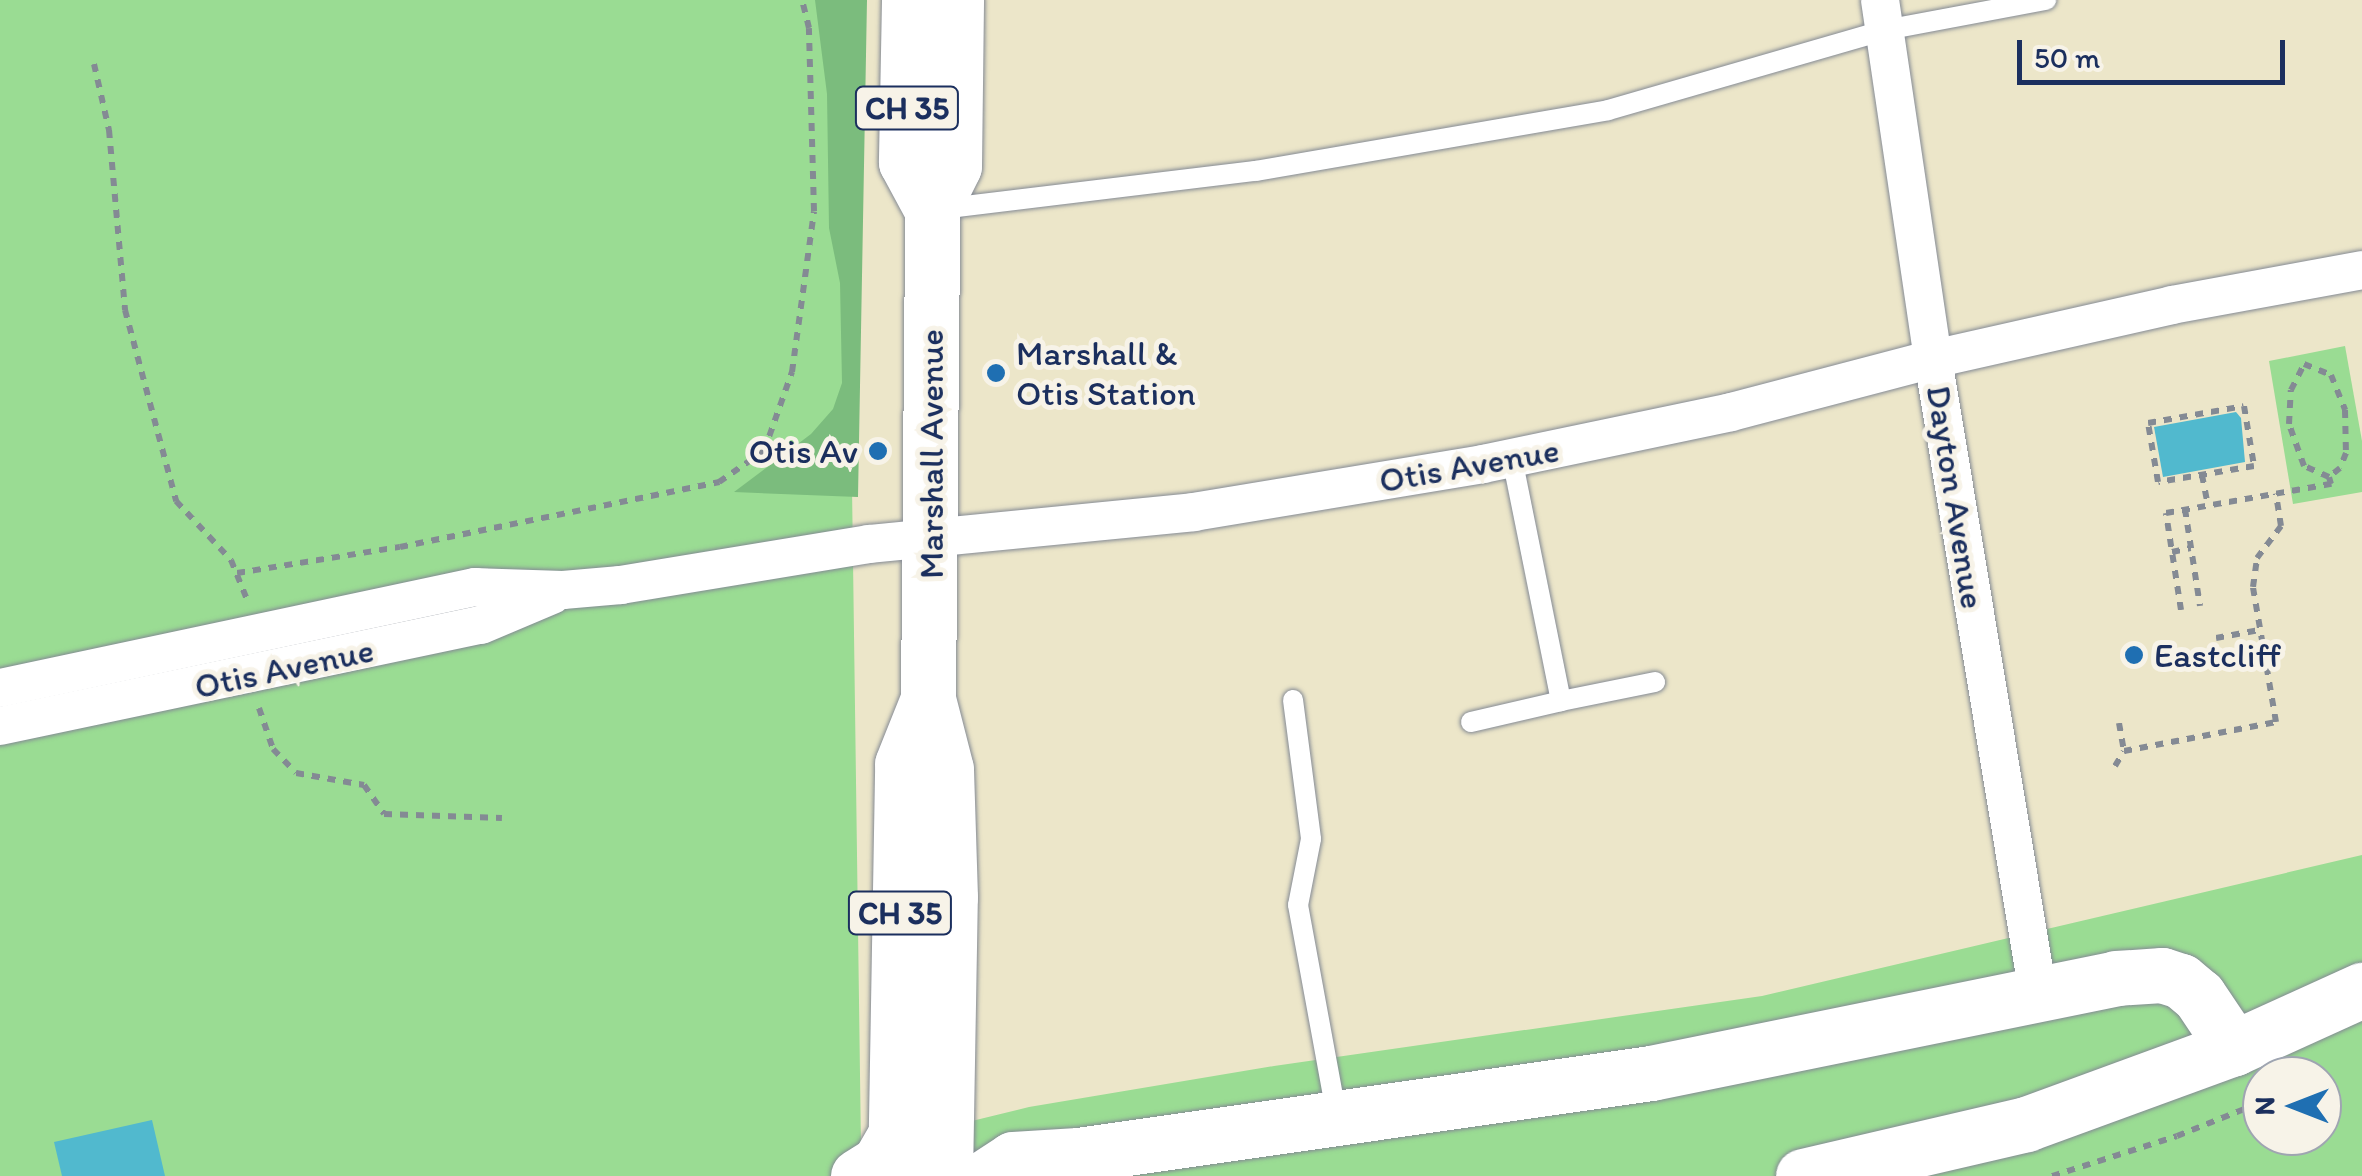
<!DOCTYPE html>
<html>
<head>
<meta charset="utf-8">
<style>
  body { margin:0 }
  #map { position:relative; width:2362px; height:1176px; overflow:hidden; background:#ece6c9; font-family:Itim,sans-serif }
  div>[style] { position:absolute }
  .green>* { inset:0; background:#9adc93 }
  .forest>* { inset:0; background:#7bbc7d }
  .water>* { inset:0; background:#51b9ce }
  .path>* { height:6px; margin-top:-3px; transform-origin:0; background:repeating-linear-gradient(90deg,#848a94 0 8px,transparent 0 16px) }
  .roads { filter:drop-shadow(0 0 2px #848a94) drop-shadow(0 0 2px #848a94) }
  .lane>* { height:20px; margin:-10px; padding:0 10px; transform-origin:10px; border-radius:10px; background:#fff }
  .street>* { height:38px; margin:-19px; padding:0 19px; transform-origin:19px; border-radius:19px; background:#fff }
  .secondary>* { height:55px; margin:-27.5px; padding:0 27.5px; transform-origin:27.5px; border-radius:27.5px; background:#fff }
  .primary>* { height:55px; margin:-27.5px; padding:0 27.5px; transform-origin:27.5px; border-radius:27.5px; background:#fff }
  .dots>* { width:28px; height:28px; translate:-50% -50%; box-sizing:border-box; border:5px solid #f7f3e8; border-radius:50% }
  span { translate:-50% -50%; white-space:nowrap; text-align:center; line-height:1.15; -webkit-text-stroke:10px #f7f3e8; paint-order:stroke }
  .shield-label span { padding:2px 8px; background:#f7f3e8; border:2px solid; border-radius:8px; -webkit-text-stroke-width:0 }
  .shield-label { font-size:32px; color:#1b2f5e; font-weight:700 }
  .poi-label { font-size:35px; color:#1b2f5e }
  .left { translate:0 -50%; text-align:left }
  .right { translate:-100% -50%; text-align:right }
  .street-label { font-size:35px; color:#1b2f5e }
  .north { position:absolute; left:2242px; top:1056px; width:100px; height:100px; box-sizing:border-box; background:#f7f3e8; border:2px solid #9fa5b1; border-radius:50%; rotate:270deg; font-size:28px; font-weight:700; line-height:40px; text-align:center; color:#1b2f5e }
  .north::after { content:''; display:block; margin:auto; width:35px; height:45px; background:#1f6fb2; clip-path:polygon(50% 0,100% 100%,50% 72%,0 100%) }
  .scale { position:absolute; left:2017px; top:40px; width:268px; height:45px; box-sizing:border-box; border:5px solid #1b2f5e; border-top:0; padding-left:12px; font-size:30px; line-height:35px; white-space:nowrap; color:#1b2f5e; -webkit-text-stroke:8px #f7f3e8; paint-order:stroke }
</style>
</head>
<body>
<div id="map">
  <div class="green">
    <div style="clip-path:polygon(evenodd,0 0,861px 0,852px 487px,861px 1148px,1029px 1107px,1274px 1066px,1762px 996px,2362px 855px,2362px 1176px,0 1176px,0 0,2262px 1076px,2322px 1076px,2322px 1136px,2262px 1136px,2262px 1076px)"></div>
    <div style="clip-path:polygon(2345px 346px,2362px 441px,2362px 492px,2293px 504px,2269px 361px)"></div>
  </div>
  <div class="forest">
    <div style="clip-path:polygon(815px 0,867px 0,858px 497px,734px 492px,811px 434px,833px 409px,842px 383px,840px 283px,829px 228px,827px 94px)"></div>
  </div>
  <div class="water">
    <div style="clip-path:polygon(2236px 412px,2241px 418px,2245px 462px,2163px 477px,2154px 427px)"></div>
    <div style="clip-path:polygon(152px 1120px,165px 1176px,62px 1176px,54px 1142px)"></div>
  </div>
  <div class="path">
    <div style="left:94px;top:64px;width:68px;rotate:77.2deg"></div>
    <div style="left:109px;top:130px;width:181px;rotate:84.9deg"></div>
    <div style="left:125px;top:310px;width:198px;rotate:75deg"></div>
    <div style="left:176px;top:501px;width:81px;rotate:47deg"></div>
    <div style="left:231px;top:560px;width:45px;rotate:68deg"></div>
    <div style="left:2304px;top:364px;width:29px;rotate:22deg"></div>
    <div style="left:2331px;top:375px;width:38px;rotate:68deg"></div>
    <div style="left:2345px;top:410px;width:43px;rotate:88.7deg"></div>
    <div style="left:2346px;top:453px;width:16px;rotate:112deg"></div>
    <div style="left:2340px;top:468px;width:14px;rotate:141deg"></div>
    <div style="left:2329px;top:477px;width:27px;rotate:-156deg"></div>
    <div style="left:2304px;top:466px;width:45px;rotate:-109.7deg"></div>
    <div style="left:2289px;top:424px;width:34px;rotate:-87deg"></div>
    <div style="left:2291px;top:390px;width:29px;rotate:-63deg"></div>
    <div style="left:2244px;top:406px;width:61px;rotate:80.5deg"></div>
    <div style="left:2254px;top:466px;width:97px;rotate:170.5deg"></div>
    <div style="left:2158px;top:482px;width:60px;rotate:-99.6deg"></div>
    <div style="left:2148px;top:423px;width:97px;rotate:-10deg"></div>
    <div style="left:2202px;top:475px;width:31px;rotate:79deg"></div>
    <div style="left:2185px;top:509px;width:98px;rotate:81.2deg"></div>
    <div style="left:2172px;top:552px;width:19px;rotate:-12deg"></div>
    <div style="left:237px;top:573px;width:165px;rotate:-9.1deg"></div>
    <div style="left:400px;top:547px;width:326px;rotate:-11.5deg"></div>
    <div style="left:719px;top:482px;width:55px;rotate:-34.6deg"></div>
    <div style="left:764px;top:451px;width:84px;rotate:-70.5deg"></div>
    <div style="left:792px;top:372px;width:162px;rotate:-82.2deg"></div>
    <div style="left:814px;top:211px;width:183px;rotate:-91.6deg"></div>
    <div style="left:809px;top:28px;width:29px;rotate:-104deg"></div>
    <div style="left:2181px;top:610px;width:98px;rotate:-98.8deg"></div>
    <div style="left:2166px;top:513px;width:168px;rotate:-10deg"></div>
    <div style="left:2331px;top:484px;width:7px;rotate:-106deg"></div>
    <div style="left:2216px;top:638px;width:44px;rotate:-10.5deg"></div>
    <div style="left:259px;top:708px;width:43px;rotate:71.1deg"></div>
    <div style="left:273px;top:749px;width:33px;rotate:46deg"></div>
    <div style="left:296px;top:773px;width:69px;rotate:10deg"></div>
    <div style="left:364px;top:785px;width:35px;rotate:55deg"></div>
    <div style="left:384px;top:814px;width:118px;rotate:1.9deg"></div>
    <div style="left:2119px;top:723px;width:28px;rotate:80deg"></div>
    <div style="left:2115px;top:766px;width:17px;rotate:-59deg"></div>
    <div style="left:2124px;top:751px;width:155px;rotate:-10.8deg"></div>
    <div style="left:2276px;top:722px;width:137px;rotate:-99.7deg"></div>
    <div style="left:2253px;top:587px;width:29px;rotate:-82deg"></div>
    <div style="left:2257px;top:558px;width:40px;rotate:-53deg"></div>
    <div style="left:2281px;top:526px;width:33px;rotate:-99deg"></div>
    <div style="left:2296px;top:1076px;width:19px;rotate:-35deg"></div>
    <div style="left:2052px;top:1176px;width:131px;rotate:-17.7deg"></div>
    <div style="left:2177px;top:1136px;width:92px;rotate:-21.8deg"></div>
  </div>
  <div class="roads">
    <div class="lane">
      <div style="left:940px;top:209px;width:318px;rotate:-6.9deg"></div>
      <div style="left:1256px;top:171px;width:357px;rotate:-9.8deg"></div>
      <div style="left:1608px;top:110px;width:288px;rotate:-16.1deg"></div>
      <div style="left:1885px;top:30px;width:164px;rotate:-10.6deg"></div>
      <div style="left:1512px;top:458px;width:248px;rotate:78.6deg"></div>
      <div style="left:1561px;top:701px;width:96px;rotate:-11.4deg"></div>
      <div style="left:1293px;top:700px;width:140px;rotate:82.6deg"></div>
      <div style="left:1311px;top:839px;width:67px;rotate:101.1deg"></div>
      <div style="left:1298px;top:905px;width:216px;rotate:79.6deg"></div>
      <div style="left:1471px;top:722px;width:92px;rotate:-13.1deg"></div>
    </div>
    <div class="street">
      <div style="left:1880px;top:0;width:363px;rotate:81.6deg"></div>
      <div style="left:1933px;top:359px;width:644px;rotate:80.61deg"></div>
      <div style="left:0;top:688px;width:486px;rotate:-12deg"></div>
      <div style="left:475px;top:587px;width:88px;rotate:2deg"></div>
      <div style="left:563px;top:590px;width:58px;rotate:-4.9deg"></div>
      <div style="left:621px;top:585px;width:251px;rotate:-9.4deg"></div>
      <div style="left:869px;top:544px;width:327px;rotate:-5.6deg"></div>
      <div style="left:1194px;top:512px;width:293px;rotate:-9.4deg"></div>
      <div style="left:1483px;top:464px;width:253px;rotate:-11.8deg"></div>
      <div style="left:1731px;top:412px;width:209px;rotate:-14.7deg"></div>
      <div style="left:1933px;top:359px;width:245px;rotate:-12.7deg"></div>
      <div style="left:2172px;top:305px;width:193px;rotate:-10.4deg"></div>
      <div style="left:0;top:726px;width:491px;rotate:-11.9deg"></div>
      <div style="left:481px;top:625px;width:77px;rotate:-22.9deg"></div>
    </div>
    <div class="secondary">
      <div style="left:858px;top:1176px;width:25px;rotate:-32deg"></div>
      <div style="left:879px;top:1163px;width:36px;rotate:-60deg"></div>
      <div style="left:987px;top:1176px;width:31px;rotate:-33deg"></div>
      <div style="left:1013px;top:1159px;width:65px;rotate:-3.5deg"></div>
      <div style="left:1078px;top:1155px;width:579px;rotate:-8.14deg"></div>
      <div style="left:1651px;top:1073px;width:475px;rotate:-11.5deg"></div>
      <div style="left:2116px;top:978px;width:46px;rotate:-3.7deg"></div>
      <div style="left:2162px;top:975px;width:20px;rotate:18deg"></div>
      <div style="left:2181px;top:981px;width:23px;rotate:40deg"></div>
      <div style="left:2199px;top:996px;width:63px;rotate:56.1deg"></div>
      <div style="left:1803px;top:1176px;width:229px;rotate:-13.1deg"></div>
      <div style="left:2026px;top:1124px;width:221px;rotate:-20.1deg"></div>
      <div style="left:2234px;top:1048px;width:141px;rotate:-24.4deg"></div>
    </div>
    <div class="primary">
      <div style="left:909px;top:0;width:162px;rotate:91.1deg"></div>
      <div style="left:906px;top:162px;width:55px;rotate:61.6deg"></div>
      <div style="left:895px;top:1176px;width:412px;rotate:-89deg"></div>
      <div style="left:902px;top:764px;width:70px;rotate:-68.2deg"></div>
      <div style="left:945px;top:1176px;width:279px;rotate:-89deg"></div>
      <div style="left:950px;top:897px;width:128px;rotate:-91.8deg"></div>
      <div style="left:946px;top:769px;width:72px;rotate:-104.4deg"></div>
      <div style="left:928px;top:699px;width:489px;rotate:-89.5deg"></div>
      <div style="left:932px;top:210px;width:49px;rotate:-63.4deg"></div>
      <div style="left:954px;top:166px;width:166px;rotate:-89.3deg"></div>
    </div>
  </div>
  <div class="dots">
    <div style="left:996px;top:373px;background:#1f6fb2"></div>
    <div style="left:878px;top:451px;background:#1f6fb2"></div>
    <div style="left:2134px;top:655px;background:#1f6fb2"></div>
  </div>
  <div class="shield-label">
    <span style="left:907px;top:108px">CH 35</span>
    <span style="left:900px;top:913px">CH 35</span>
  </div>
  <div class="poi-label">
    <span class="left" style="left:1016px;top:373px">Marshall &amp;<br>Otis Station</span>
    <span class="right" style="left:858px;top:451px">Otis Av</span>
    <span class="left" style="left:2154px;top:655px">Eastcliff</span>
  </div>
  <div class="street-label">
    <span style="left:931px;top:454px;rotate:-90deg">Marshall Avenue</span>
    <span style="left:1469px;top:465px;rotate:-10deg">Otis Avenue</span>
    <span style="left:1956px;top:497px;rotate:81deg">Dayton Avenue</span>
    <span style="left:284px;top:668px;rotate:-12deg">Otis Avenue</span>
  </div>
  <div class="north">N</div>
  <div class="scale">50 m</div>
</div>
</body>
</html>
